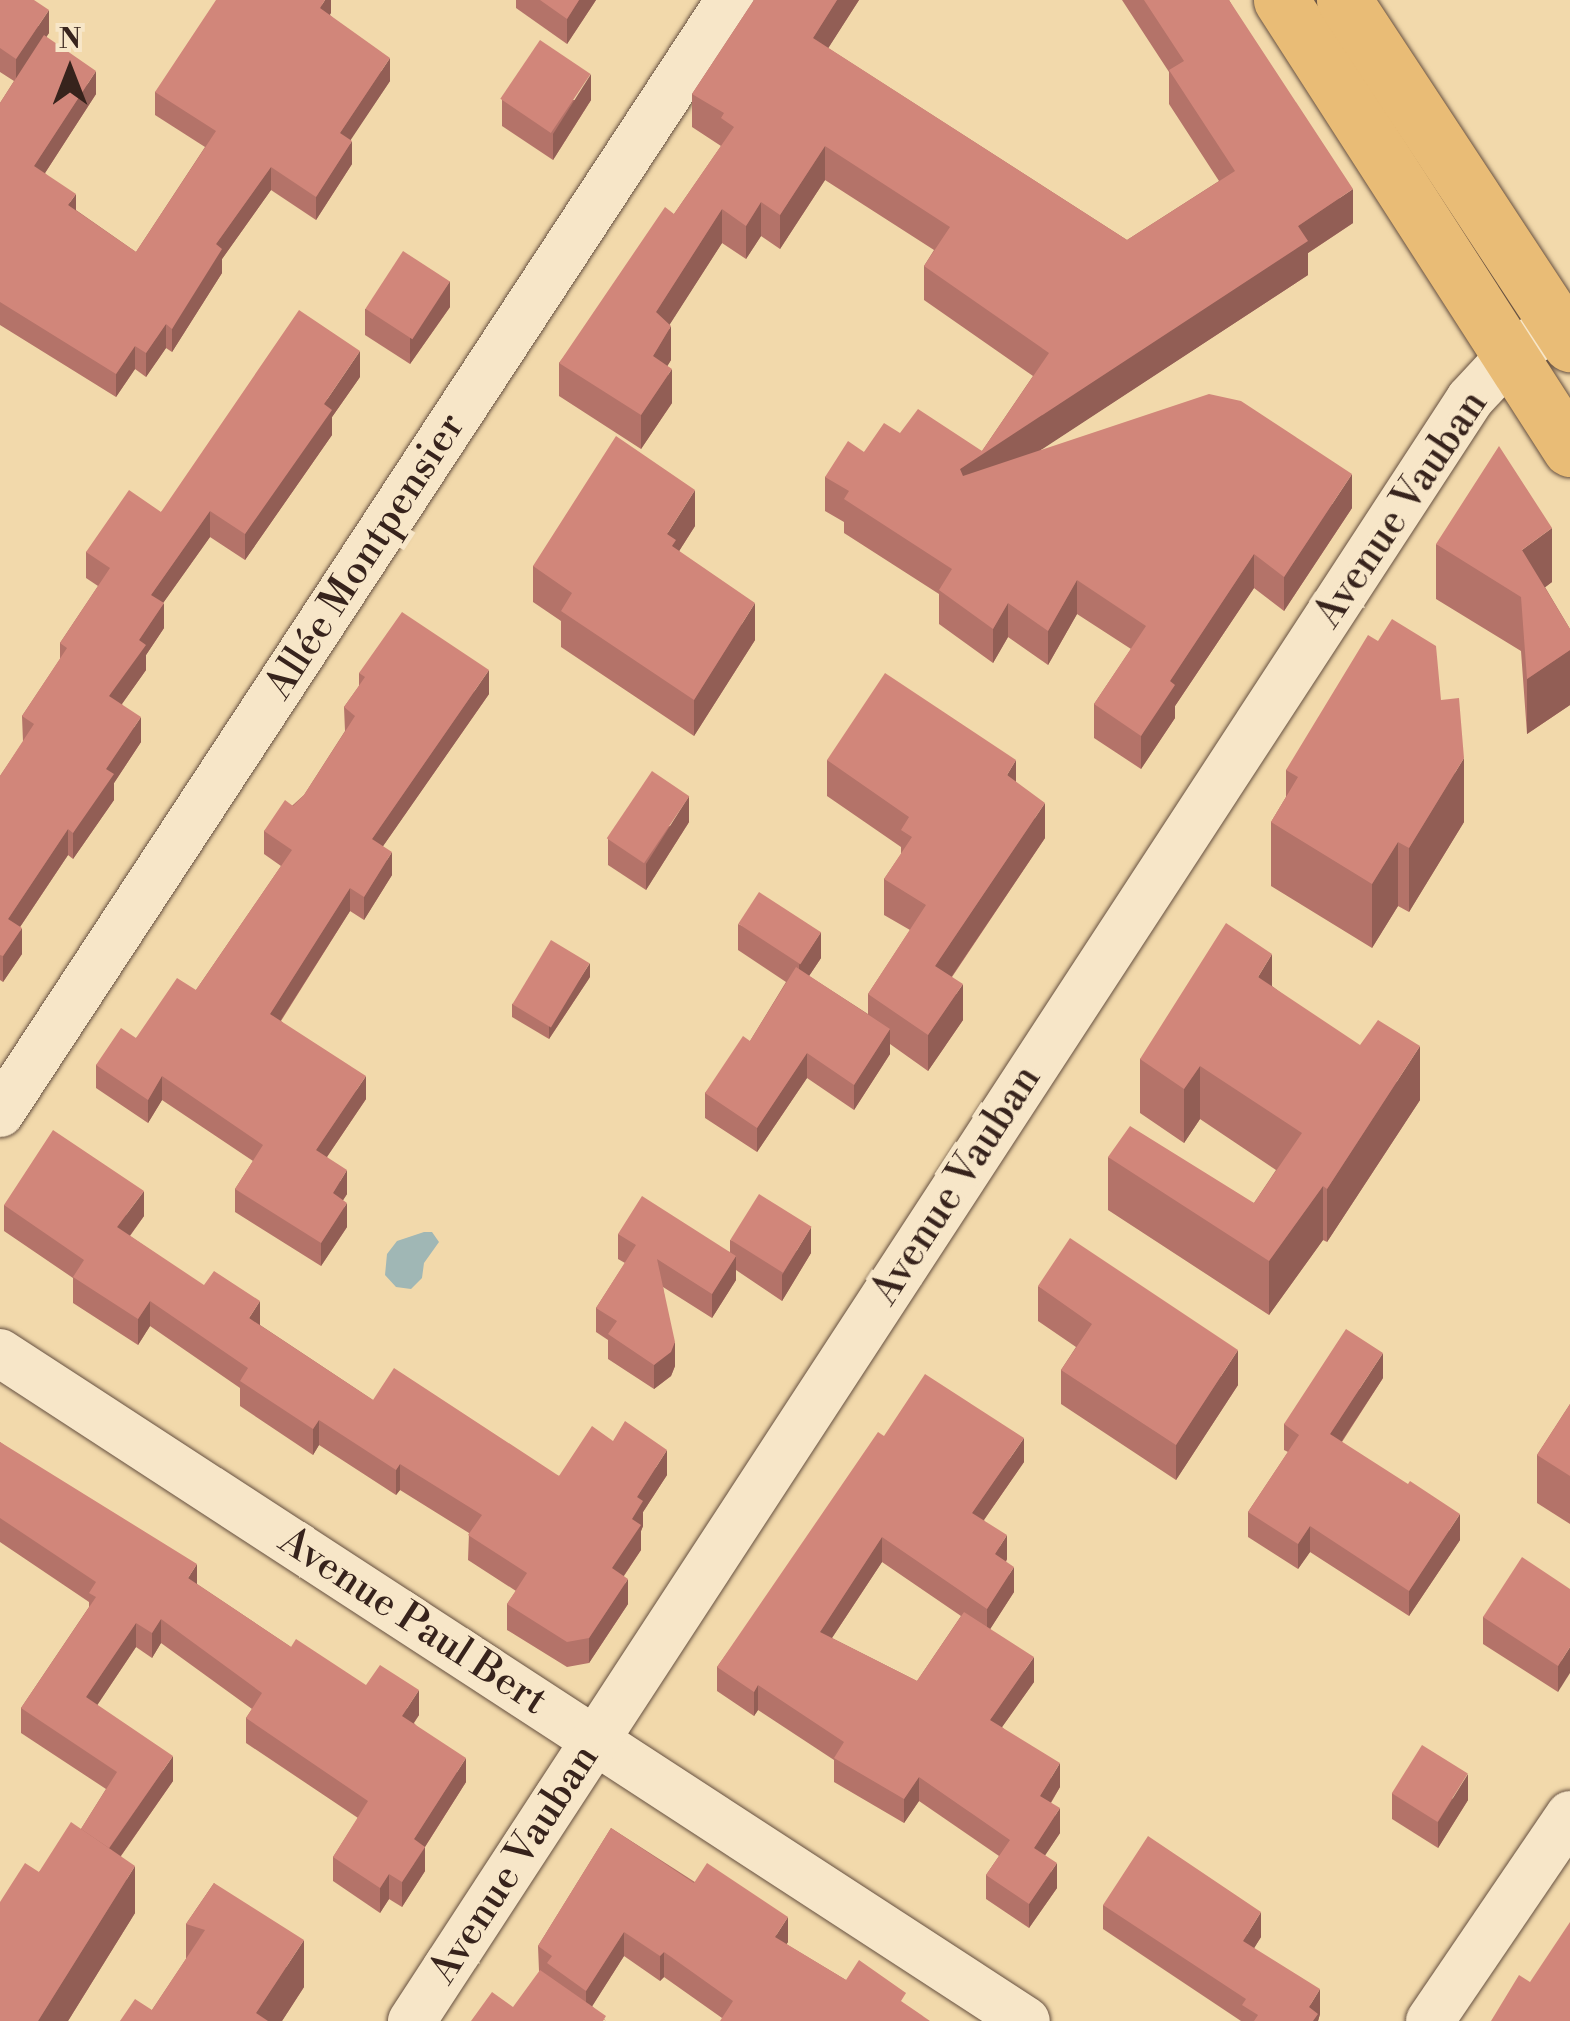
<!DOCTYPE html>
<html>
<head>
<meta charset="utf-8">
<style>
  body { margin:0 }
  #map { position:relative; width:1570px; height:2021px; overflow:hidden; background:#f2d9ab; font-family:"Libre Bodoni",serif }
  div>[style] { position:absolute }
  .water>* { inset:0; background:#a0b7b5 }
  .roads { filter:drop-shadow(0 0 2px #665040) drop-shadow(0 0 2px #665040) }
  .street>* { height:48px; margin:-24px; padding:0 24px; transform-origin:24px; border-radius:24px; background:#f7e6c8 }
  .primary>* { height:55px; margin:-27.5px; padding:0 27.5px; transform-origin:27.5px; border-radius:27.5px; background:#e9bc76 }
  .wall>* { inset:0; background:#b47369 }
  .shaded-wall>* { inset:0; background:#925e55 }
  .building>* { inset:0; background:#d1867a; transform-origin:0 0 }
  span { translate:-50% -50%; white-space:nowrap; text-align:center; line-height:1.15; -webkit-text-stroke:10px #f7e6c8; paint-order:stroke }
  .street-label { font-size:40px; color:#37231c }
  .north { position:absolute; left:20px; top:20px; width:100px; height:100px; -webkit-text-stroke:8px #f7e6c8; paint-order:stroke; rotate:0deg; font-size:28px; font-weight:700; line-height:40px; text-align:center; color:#37231c }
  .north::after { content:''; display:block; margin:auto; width:35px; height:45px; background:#37231c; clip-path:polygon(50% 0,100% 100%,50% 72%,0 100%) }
</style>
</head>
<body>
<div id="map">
  <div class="water">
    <div style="clip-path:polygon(424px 1232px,432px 1232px,439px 1242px,424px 1263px,422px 1278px,411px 1289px,396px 1287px,385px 1275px,387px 1254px,397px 1241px)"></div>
  </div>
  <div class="roads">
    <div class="street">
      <div style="left:0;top:1113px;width:1331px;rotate:-56.74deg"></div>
      <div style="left:0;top:1353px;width:1224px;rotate:33.07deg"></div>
      <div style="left:412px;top:2021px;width:1937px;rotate:-56.88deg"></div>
      <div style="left:1470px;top:399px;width:57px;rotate:-47.1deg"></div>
      <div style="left:1509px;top:357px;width:35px;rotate:-35deg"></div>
      <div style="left:1430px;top:2021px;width:249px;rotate:-55.8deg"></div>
    </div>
    <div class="primary">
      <div style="left:1281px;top:0;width:534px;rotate:57.23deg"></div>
      <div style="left:1344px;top:0;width:412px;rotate:56.7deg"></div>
    </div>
  </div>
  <div class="wall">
    <div style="clip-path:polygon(0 0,49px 33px,46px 37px,96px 94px,45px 173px,76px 210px,136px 252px,205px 147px,155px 115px,155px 92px,331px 0,330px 15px,390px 81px,350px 140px,352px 164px,316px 220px,271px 190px,222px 259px,222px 273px,172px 352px,166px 348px,146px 377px,135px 369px,116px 397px,0 325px,0 103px,14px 81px,0 72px)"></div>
    <div style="clip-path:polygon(516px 0,596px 0,567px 44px,516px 8px)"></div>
    <div style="clip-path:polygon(754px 0,859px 0,828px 48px,1127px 240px,1219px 181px,1169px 104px,1169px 72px,1122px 0,1229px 0,1353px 223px,1308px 253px,1308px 275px,1040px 450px,1352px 508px,1284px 611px,1254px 588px,1175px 706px,1175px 718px,1141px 769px,1094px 738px,1094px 704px,1131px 649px,1077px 614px,1048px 665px,1008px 637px,993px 663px,939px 624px,939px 594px,844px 533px,844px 522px,825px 511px,825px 477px,864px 452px,900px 433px,982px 451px,1033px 376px,924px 300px,924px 266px,934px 250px,825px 180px,780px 249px,761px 236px,746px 259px,722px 243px,669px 325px,671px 360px,667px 366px,672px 403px,641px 449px,559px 396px,559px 363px,674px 214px,721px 146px,692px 127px,692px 94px)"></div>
    <div style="clip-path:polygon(502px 100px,591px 100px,553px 160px,502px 126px)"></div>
    <div style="clip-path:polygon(450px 307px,410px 364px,365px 335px,365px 309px)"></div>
    <div style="clip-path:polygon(360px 377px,332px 417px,332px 435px,245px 560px,210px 537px,163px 603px,164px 628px,146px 655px,146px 670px,122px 704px,141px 742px,114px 783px,114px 800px,73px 859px,68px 855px,20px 927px,22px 954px,3px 982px,0 980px,0 776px,23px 742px,22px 716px,60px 659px,60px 643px,98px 586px,86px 578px,86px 552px,161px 512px)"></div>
    <div style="clip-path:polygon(695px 526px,679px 551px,755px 640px,694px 736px,561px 647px,561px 621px,533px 602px,533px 566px)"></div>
    <div style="clip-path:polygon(1436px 544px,1552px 582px,1545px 587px,1570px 629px,1570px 705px,1527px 734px,1521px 651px,1436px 599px)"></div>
    <div style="clip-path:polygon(359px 673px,489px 694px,383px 846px,392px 875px,364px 920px,350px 911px,281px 1021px,366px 1099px,327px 1157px,347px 1194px,343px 1200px,347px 1227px,321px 1266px,235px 1212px,235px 1189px,253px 1161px,162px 1100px,148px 1123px,96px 1088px,96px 1065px,136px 1038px,196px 990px,281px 866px,264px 854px,264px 831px,304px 795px,345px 731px,344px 707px,359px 686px)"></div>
    <div style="clip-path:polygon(1441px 700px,1464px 822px,1409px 912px,1398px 906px,1372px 948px,1271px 886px,1271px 822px,1286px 797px,1286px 770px)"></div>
    <div style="clip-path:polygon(827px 760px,1016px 782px,1045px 838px,952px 977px,963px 1020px,928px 1071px,890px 1044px,890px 1054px,854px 1110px,807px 1078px,757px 1152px,705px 1118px,705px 1093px,750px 1041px,786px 982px,738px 950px,738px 924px,821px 958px,809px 976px,868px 1014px,868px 994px,910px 930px,884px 915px,884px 879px,901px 854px,901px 847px,827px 796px)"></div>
    <div style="clip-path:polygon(689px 822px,646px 890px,608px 865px,608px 839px)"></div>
    <div style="clip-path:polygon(590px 977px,549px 1039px,512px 1017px,512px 1004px)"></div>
    <div style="clip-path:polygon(1272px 986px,1420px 1100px,1327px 1242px,1323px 1240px,1269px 1315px,1108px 1210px,1108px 1157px,1254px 1203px,1276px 1170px,1200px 1119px,1184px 1143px,1140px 1113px,1140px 1059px)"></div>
    <div style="clip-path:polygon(4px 1205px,144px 1216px,130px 1236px,260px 1325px,373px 1400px,559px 1476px,613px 1441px,667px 1475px,643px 1512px,643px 1526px,641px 1531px,641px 1550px,624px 1576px,628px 1604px,589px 1663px,567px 1667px,507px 1630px,507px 1604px,516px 1591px,468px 1560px,469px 1533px,400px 1490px,396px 1495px,319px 1445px,313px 1455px,240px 1406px,240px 1388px,150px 1326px,138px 1345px,73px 1303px,73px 1278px,4px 1231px)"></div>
    <div style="clip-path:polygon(618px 1234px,730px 1252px,730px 1240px,811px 1253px,782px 1301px,736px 1270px,736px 1280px,712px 1318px,663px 1287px,675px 1366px,671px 1376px,654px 1389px,608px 1359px,608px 1340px,596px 1332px,596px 1308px,625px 1263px,618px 1259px)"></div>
    <div style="clip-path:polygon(1038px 1286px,1238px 1385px,1176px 1480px,1061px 1404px,1061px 1370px,1076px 1347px,1038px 1321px)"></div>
    <div style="clip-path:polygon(1383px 1378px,1342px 1442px,1460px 1540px,1409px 1616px,1310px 1552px,1298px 1569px,1248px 1537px,1248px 1512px,1288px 1452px,1284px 1450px,1284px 1424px)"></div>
    <div style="clip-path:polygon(1570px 1404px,1570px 1524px,1537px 1503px,1537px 1455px)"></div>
    <div style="clip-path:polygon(evenodd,884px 1436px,1024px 1462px,984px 1520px,1007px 1559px,1006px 1562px,1014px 1592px,990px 1629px,1034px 1682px,1002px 1727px,1060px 1787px,1051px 1803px,1060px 1833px,1045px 1855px,1057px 1888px,1029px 1928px,986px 1899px,986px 1875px,999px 1856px,919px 1801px,904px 1823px,834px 1782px,834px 1760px,758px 1710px,754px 1716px,717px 1691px,717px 1667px,884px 1436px,882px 1562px,961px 1616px,917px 1681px,832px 1638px,882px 1562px)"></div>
    <div style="clip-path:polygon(0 1442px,197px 1584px,291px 1647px,419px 1715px,414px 1723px,466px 1782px,425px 1847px,425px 1871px,402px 1907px,389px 1899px,380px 1913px,333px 1881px,333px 1857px,358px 1818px,246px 1743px,246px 1718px,252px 1709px,161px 1643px,152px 1658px,136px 1647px,97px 1705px,173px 1781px,121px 1856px,135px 1913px,68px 2021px,0 2021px,39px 1872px,81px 1829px,106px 1789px,21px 1733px,21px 1708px,89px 1607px,89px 1602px,0 1542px)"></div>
    <div style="clip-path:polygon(1570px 1589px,1558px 1692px,1483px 1644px,1483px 1617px)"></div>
    <div style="clip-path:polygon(1392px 1793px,1468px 1800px,1438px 1848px,1392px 1819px)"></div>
    <div style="clip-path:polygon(611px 1828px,788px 1942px,786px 1944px,846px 1980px,906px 1993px,722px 2018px,664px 1977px,660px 1981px,624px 1956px,592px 2006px,606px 2021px,539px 1971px,538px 1946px)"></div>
    <div style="clip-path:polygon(214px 1883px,304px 1987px,282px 2021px,120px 2021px,152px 2010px,186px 1959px,186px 1924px)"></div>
    <div style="clip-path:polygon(1103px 1905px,1261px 1937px,1254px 1948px,1320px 2014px,1318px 2021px,1241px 2021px,1103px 1929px)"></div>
  </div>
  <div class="shaded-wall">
    <div style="clip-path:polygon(325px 0,331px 0,331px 13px,320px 32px,320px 8px)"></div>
    <div style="clip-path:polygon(579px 0,596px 0,567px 44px,567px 19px)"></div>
    <div style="clip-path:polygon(837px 0,859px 0,813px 72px,813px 38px)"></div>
    <div style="clip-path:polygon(49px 10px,49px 33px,16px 83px,16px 59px)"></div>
    <div style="clip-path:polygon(390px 58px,390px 81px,340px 156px,340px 133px)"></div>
    <div style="clip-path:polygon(96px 71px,96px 94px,34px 190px,34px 166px)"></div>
    <div style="clip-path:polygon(591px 74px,591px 100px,553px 160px,553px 134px)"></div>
    <div style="clip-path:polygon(352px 141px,352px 164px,316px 220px,316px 197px)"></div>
    <div style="clip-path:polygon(825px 146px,825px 180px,780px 249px,780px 215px)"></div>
    <div style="clip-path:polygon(271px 167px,271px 190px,222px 259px,222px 273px,172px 352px,172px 329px,216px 244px)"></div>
    <div style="clip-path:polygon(1353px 189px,1353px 223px,1308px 253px,1308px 275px,960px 503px,960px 469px,1298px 226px)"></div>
    <div style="clip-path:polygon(76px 194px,76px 217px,68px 205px)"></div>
    <div style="clip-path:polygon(761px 202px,761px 236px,746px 259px,746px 226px)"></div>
    <div style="clip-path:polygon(722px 209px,722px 243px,656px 346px,656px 312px)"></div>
    <div style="clip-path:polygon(450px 281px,450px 307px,410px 364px,410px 338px)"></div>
    <div style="clip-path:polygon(166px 324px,166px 348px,146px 377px,146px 353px)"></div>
    <div style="clip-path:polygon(671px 326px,671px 360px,653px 390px,653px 356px)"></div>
    <div style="clip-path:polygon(135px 346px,135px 369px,116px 397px,116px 374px)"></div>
    <div style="clip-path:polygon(360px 351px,360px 377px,332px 417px,332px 435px,245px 560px,245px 534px,324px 404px)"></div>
    <div style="clip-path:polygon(672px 369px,672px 403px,641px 449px,641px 415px)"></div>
    <div style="clip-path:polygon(1352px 474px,1352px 508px,1284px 611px,1284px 577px)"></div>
    <div style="clip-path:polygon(695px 490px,695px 526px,676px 556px,667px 534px)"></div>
    <div style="clip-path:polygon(210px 511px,210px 537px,151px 620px,151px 595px)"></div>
    <div style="clip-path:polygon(1552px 528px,1552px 582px,1522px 605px,1522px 550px)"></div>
    <div style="clip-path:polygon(1254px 554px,1254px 588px,1175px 706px,1175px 718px,1141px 769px,1141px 736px,1170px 681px)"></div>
    <div style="clip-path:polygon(1077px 580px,1077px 614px,1048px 665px,1048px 631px)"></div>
    <div style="clip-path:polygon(164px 603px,164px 628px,146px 655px,146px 670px,109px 722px,109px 696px,139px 640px)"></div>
    <div style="clip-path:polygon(755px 603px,755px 640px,694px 736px,694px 700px)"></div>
    <div style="clip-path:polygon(1008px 603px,1008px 637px,993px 663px,993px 629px)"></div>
    <div style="clip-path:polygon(1570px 650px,1570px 705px,1527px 734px,1527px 679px)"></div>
    <div style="clip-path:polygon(489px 670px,489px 694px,372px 862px,372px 839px)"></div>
    <div style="clip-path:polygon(141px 717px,141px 742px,114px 783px,114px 800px,73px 859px,73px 833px,106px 769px)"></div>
    <div style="clip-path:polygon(1464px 758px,1464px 822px,1409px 912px,1409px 848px)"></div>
    <div style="clip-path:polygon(1016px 760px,1016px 796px,1007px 775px)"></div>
    <div style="clip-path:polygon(689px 796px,689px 822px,646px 890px,646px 864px)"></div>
    <div style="clip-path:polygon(1045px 803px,1045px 838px,935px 1001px,935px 966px)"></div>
    <div style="clip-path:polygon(68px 829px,68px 855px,8px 945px,8px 919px)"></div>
    <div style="clip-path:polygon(1398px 842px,1398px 906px,1372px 948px,1372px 884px)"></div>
    <div style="clip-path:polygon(392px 852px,392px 875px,364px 920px,364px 897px)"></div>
    <div style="clip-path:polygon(350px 888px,350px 911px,270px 1037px,270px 1014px)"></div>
    <div style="clip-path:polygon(22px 928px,22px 954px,3px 982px,3px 956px)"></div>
    <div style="clip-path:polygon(821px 932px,821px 958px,799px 991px,799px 965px)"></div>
    <div style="clip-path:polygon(1272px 954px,1272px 1007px,1258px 977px)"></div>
    <div style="clip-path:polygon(590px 963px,590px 977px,549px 1039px,549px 1026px)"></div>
    <div style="clip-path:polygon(963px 984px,963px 1020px,928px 1071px,928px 1035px)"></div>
    <div style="clip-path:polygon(890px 1029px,890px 1054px,854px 1110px,854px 1085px)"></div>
    <div style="clip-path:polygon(1420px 1046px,1420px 1100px,1327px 1242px,1327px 1189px)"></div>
    <div style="clip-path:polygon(807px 1053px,807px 1078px,757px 1152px,757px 1128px)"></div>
    <div style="clip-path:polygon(1200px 1066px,1200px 1119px,1184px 1143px,1184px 1089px)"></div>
    <div style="clip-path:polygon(162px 1076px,162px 1100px,148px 1123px,148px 1100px)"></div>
    <div style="clip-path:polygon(366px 1076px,366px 1099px,316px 1173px,316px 1150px)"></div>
    <div style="clip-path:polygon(347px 1170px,347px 1194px,333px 1216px,333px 1193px)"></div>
    <div style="clip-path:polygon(1323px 1186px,1323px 1240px,1269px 1315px,1269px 1261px)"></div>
    <div style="clip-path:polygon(144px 1191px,144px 1216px,117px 1253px,117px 1227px)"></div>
    <div style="clip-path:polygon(347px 1203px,347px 1227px,321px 1266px,321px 1243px)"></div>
    <div style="clip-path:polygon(811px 1227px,811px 1253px,782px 1301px,782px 1275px)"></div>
    <div style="clip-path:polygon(736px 1256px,736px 1280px,712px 1318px,712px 1294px)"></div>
    <div style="clip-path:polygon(150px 1301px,150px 1326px,138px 1345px,138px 1319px)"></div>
    <div style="clip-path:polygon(260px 1301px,260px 1327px,249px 1318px)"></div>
    <div style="clip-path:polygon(675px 1342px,675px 1366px,671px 1376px,654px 1389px,654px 1365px)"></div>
    <div style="clip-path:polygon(1238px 1350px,1238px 1385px,1176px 1480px,1176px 1445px)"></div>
    <div style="clip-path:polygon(1383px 1353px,1383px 1378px,1330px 1459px,1330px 1434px)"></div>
    <div style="clip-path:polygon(319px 1420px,319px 1445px,313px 1455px,313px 1429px)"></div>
    <div style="clip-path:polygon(1024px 1438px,1024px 1462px,972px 1537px,972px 1513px)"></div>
    <div style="clip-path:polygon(667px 1450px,667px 1475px,643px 1512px,643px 1526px,641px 1531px,641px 1550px,612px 1593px,612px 1568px,632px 1519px,637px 1497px)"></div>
    <div style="clip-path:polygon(400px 1464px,400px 1490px,396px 1495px,396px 1470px)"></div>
    <div style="clip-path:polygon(1460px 1514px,1460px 1540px,1409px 1616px,1409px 1591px)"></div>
    <div style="clip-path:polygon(1310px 1526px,1310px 1552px,1298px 1569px,1298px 1544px)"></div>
    <div style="clip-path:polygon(1007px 1535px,1007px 1559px,995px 1578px,995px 1554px)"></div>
    <div style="clip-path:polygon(882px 1537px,882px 1562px,820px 1656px,820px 1632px)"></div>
    <div style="clip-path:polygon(197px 1564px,197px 1588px,188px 1578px)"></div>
    <div style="clip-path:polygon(1014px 1567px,1014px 1592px,987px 1634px,987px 1609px)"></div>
    <div style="clip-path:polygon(628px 1579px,628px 1604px,589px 1663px,589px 1638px)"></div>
    <div style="clip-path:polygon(161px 1619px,161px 1643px,152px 1658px,152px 1633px)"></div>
    <div style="clip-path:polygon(136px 1623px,136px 1647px,86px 1722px,86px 1697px)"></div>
    <div style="clip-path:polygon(1570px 1647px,1570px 1673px,1558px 1692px,1558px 1666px)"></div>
    <div style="clip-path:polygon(1034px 1657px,1034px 1682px,990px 1744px,990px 1720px)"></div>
    <div style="clip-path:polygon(758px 1685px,758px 1710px,754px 1716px,754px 1692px)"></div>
    <div style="clip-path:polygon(419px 1690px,419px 1715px,402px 1740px,402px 1716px)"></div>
    <div style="clip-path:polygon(173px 1756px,173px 1781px,99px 1887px,99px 1863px)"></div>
    <div style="clip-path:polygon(466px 1758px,466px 1782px,414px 1864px,414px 1839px)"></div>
    <div style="clip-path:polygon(1060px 1763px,1060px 1787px,1040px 1820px,1040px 1796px)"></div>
    <div style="clip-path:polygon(1468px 1774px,1468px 1800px,1438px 1848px,1438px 1822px)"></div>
    <div style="clip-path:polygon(919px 1777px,919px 1801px,904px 1823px,904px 1799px)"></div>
    <div style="clip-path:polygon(1060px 1808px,1060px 1833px,1034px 1872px,1034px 1848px)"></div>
    <div style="clip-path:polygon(425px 1847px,425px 1871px,402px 1907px,402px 1882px)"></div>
    <div style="clip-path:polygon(1057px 1863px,1057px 1888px,1029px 1928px,1029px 1904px)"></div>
    <div style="clip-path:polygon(135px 1866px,135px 1913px,68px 2021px,38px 2021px)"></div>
    <div style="clip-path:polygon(389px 1874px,389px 1899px,380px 1913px,380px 1888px)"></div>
    <div style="clip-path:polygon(1261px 1912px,1261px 1937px,1243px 1966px,1243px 1941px)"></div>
    <div style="clip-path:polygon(788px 1917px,788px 1942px,775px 1962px,775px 1937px)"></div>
    <div style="clip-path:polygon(624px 1932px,624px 1956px,586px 2016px,586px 1991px)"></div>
    <div style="clip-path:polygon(304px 1940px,304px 1987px,282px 2021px,256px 2021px,256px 2013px)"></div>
    <div style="clip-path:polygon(664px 1952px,664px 1977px,660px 1981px,660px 1956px)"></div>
    <div style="clip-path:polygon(1320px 1989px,1320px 2014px,1318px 2021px,1309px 2021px,1309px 2007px)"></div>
  </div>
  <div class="building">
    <div style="clip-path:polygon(0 0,34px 0,49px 10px,16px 59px,0 48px)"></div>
    <div style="clip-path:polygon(216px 0,325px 0,320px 8px,390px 58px,340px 133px,352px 141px,316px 197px,271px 167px,216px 244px,222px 249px,172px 329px,166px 324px,146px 353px,135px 346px,116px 374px,0 302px,0 103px,44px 35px,96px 71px,34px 166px,76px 194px,68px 205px,136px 252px,216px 131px,155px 92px)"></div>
    <div style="clip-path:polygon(540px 0,579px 0,567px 19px)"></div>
    <div style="clip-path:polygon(754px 0,837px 0,813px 38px,1127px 240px,1235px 171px,1169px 70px,1184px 61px,1144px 0,1229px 0,1353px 189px,1298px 226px,1308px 241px,960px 469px,963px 476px,1209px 394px,1241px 401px,1352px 474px,1284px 577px,1254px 554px,1170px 681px,1175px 685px,1141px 736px,1094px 704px,1146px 626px,1077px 580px,1048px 631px,1008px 603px,993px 629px,939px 590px,952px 569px,844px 499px,849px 491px,825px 477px,848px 441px,864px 452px,884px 423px,900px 433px,918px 409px,982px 451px,1049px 353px,924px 266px,950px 227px,825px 146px,780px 215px,761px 202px,746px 226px,722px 209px,656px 312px,671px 326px,653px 356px,672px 369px,641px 415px,559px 363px,665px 207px,674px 214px,734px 127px,721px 118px,724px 113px,692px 94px)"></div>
    <div style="left:540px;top:40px;width:61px;height:71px;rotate:34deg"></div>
    <div style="left:403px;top:251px;width:56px;height:69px;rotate:33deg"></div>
    <div style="clip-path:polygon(299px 310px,360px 351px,324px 404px,332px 410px,245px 534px,210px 511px,151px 595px,164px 603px,139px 640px,146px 645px,109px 696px,141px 717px,106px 769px,114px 774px,73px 833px,68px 829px,8px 919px,22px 928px,3px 956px,0 955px,0 776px,34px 724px,22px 716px,67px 648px,60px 643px,110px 568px,86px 552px,129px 490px,161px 512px)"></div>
    <div style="clip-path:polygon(616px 436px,695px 490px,667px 534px,676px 540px,672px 546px,755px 603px,694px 700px,561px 611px,572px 593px,533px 566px)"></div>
    <div style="clip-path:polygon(1499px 446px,1552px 528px,1522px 550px,1570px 629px,1570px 650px,1527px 679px,1521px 597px,1436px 544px)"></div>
    <div style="clip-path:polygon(402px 612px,489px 670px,372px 839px,392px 852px,364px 897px,350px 888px,270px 1014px,366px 1076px,316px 1150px,347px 1170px,333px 1193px,347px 1203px,321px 1243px,235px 1189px,263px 1145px,162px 1076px,148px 1100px,96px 1065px,121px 1028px,136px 1038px,177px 978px,196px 990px,292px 850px,264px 831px,285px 800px,293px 806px,304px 795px,355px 716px,344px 707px,365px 677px,359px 673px)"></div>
    <div style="clip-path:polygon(1392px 619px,1436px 646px,1441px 700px,1459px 698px,1464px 758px,1409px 848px,1398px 842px,1372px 884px,1271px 822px,1298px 777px,1286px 770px,1368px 635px,1378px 641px)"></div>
    <div style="clip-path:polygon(885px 673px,1016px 760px,1007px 775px,1045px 803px,935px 966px,963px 984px,928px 1035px,868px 994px,926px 905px,884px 879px,912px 837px,901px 830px,909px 817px,827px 760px)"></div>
    <div style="left:652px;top:771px;width:45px;height:81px;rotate:34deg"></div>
    <div style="left:759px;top:892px;width:74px;height:38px;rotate:33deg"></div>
    <div style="clip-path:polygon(1226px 923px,1272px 954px,1258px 977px,1360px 1045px,1378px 1020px,1420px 1046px,1327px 1189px,1323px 1186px,1269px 1261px,1108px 1157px,1130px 1126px,1254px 1203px,1302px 1133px,1200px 1066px,1184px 1089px,1140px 1059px)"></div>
    <div style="left:551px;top:940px;width:45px;height:75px;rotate:31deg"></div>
    <div style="clip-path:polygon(796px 967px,890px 1029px,854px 1085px,807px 1053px,757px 1128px,705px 1093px,743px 1036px,750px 1041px)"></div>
    <div style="clip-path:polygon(53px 1130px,144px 1191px,117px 1227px,204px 1285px,214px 1271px,260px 1301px,249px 1318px,373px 1400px,394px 1368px,559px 1476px,592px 1426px,613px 1441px,625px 1421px,667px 1450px,637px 1497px,643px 1501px,632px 1519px,641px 1525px,612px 1568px,628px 1579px,589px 1638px,567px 1642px,507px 1604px,527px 1573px,468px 1535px,482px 1515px,400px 1464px,396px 1470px,319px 1420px,313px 1429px,240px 1381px,248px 1368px,150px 1301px,138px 1319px,73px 1277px,84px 1260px,4px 1205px)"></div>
    <div style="left:759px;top:1194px;width:62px;height:54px;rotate:32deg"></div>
    <div style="clip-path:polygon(642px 1196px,736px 1256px,712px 1294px,657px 1259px,675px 1342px,671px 1352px,654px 1365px,608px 1334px,617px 1321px,596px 1308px,636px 1245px,618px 1234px)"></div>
    <div style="clip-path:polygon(1070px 1238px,1238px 1350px,1176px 1445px,1061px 1370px,1092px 1324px,1038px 1286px)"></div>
    <div style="clip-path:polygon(1346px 1329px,1383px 1353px,1330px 1434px,1408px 1484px,1410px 1481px,1460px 1514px,1409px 1591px,1310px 1526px,1298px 1544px,1248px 1512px,1299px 1435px,1284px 1424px)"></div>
    <div style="clip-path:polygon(925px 1374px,1024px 1438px,972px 1513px,1007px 1535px,995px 1554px,1014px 1567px,987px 1609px,882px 1537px,820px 1632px,917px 1681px,964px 1612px,1034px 1657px,990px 1720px,1060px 1763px,1040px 1796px,1060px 1808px,1034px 1848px,1057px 1863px,1029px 1904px,986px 1875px,1010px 1840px,919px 1777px,904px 1799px,834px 1758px,844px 1742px,758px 1685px,754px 1692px,717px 1667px,878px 1432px,884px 1436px)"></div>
    <div style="clip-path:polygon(1570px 1404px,1570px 1476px,1537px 1455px)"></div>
    <div style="clip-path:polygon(0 1442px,197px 1564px,188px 1578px,291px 1647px,296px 1639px,366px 1685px,380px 1665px,419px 1690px,402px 1716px,466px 1758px,414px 1839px,425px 1847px,402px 1882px,389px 1874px,380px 1888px,333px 1857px,368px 1801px,246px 1718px,262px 1693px,161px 1619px,152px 1633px,136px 1623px,86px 1697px,173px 1756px,109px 1848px,81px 1829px,117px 1772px,21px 1708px,96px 1597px,89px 1593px,96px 1582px,0 1518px)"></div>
    <div style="clip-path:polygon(1522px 1557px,1570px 1589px,1570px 1647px,1558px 1666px,1483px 1617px)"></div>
    <div style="left:1422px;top:1745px;width:54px;height:57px;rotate:32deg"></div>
    <div style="clip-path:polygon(71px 1822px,135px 1866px,38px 2021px,0 2021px,0 1902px,25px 1863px,39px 1872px)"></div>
    <div style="clip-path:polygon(611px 1828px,694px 1883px,707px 1863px,788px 1917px,775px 1937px,846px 1980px,859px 1960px,906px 1993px,901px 2001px,930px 2021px,720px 2021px,733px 2001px,664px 1952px,660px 1956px,624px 1932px,586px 1991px,547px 1963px,552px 1956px,538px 1946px)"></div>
    <div style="clip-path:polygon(1148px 1836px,1261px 1912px,1243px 1941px,1320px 1989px,1309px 2007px,1318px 2014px,1313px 2021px,1254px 2021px,1258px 2015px,1242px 2005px,1246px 1999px,1103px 1905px)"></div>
    <div style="clip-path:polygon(214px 1883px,304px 1940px,256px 2013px,268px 2021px,120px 2021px,135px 1999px,152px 2010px,205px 1930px,186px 1924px)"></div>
    <div style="clip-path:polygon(1570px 1922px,1570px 2021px,1491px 2021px,1519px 1975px,1530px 1982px)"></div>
    <div style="clip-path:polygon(540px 1970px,606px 2016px,603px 2021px,471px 2021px,492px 1992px,513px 2007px)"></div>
  </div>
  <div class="street-label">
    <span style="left:1401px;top:509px;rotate:-56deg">Avenue Vauban</span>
    <span style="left:365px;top:556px;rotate:-57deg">Allée Montpensier</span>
    <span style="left:956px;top:1185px;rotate:-57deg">Avenue Vauban</span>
    <span style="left:413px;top:1621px;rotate:33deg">Avenue Paul Bert</span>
    <span style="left:514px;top:1864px;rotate:-57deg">Avenue Vauban</span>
  </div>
  <div class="north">N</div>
</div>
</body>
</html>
